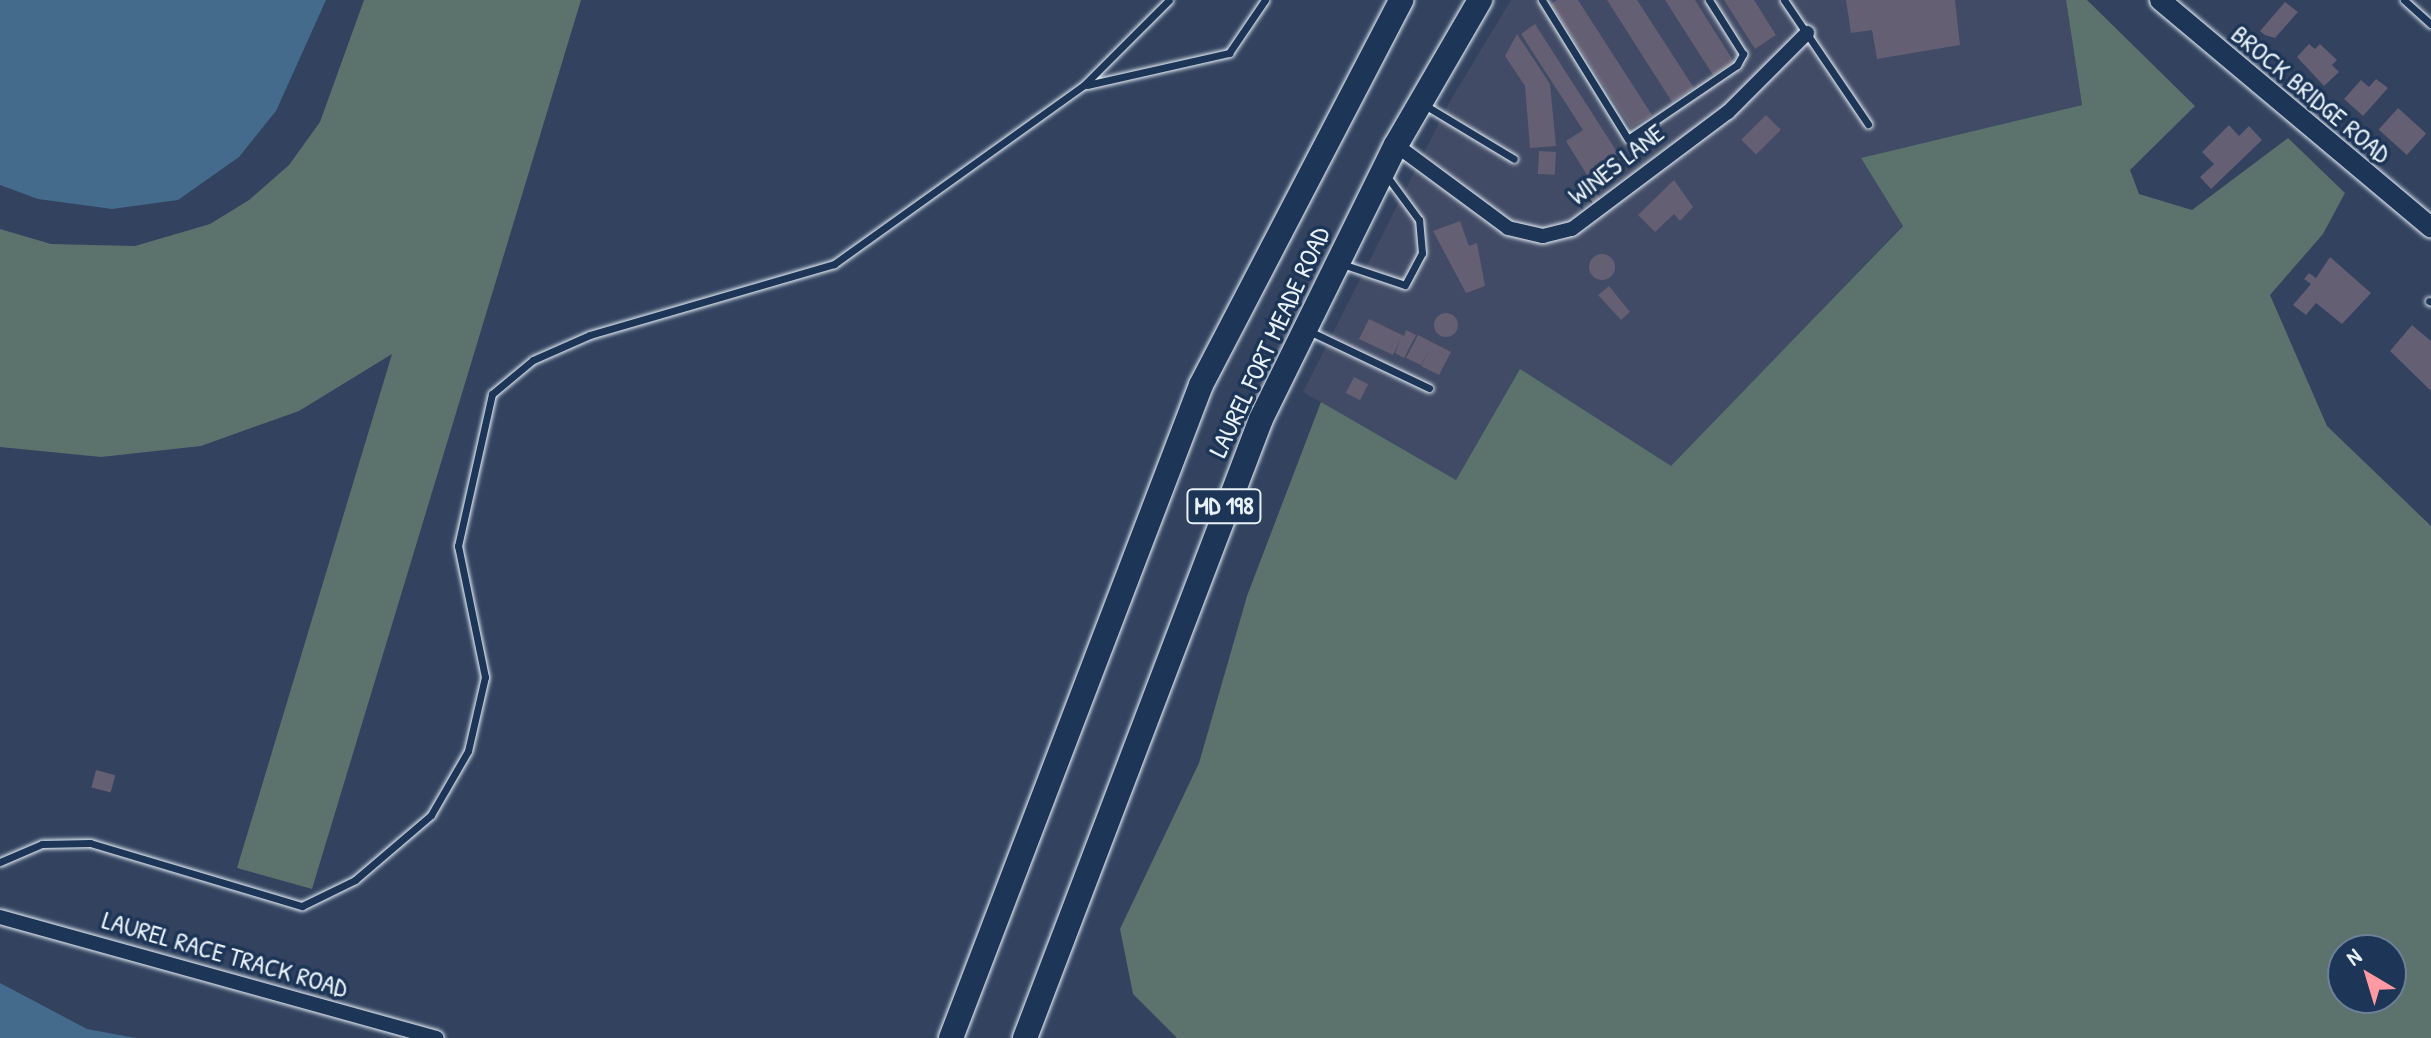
<!DOCTYPE html>
<html>
<head>
<meta charset="utf-8">
<style>
  body { margin:0 }
  #map { position:relative; width:2431px; height:1038px; overflow:hidden; background:#32425f; font-family:"Patrick Hand",sans-serif }
  div>[style] { position:absolute }
  .built>* { inset:0; background:#414b65 }
  .green>* { inset:0; background:#5b726d }
  .water>* { inset:0; background:#456b8c }
  .building>* { inset:0; background:#645f72; transform-origin:0 0 }
  .round { border-radius:50% }
  .roads { filter:drop-shadow(0 0 2px #e8f1f8) drop-shadow(0 0 2px #e8f1f8) }
  .lane>* { height:7px; margin:-3.5px; padding:0 3.5px; transform-origin:3.5px; border-radius:3.5px; background:#1d3557 }
  .street>* { height:14px; margin:-7px; padding:0 7px; transform-origin:7px; border-radius:7px; background:#1d3557 }
  .secondary>* { height:20px; margin:-10px; padding:0 10px; transform-origin:10px; border-radius:10px; background:#1d3557 }
  .primary>* { height:24px; margin:-12px; padding:0 12px; transform-origin:12px; border-radius:12px; background:#1d3557 }
  span { translate:-50% -50%; white-space:nowrap; text-align:center; line-height:1.15; -webkit-text-stroke:7px #1d3557; paint-order:stroke }
  .shield-label span { padding:2px 6px; background:#1d3557; border:2px solid; border-radius:6px; -webkit-text-stroke-width:0 }
  .shield-label { font-size:24px; color:#e8f1f8; font-weight:700 }
  .street-label { font-size:26px; color:#e8f1f8 }
  .north { position:absolute; left:2327px; top:934px; width:80px; height:80px; box-sizing:border-box; background:#1d3557; border:2px solid #6e8097; border-radius:50%; rotate:322deg; font-size:22px; font-weight:700; line-height:32px; text-align:center; color:#e8f1f8 }
  .north::after { content:''; display:block; margin:auto; width:28px; height:36px; background:#ff9aa2; clip-path:polygon(50% 0,100% 100%,50% 72%,0 100%) }
</style>
</head>
<body>
<div id="map">
  <div class="built">
    <div style="clip-path:polygon(1511px 0,2066px 0,2082px 105px,1862px 158px,1903px 225px,1671px 467px,1520px 370px,1456px 480px,1303px 392px,1450px 101px)"></div>
  </div>
  <div class="green">
    <div style="clip-path:polygon(364px 0,581px 0,312px 889px,237px 868px,392px 354px,299px 411px,201px 446px,101px 457px,0 447px,0 229px,51px 244px,135px 246px,210px 224px,249px 200px,289px 165px,320px 122px)"></div>
    <div style="clip-path:polygon(evenodd,2066px 0,2087px 0,2195px 106px,2130px 170px,2139px 194px,2192px 210px,2288px 138px,2345px 193px,2323px 234px,2270px 295px,2327px 426px,2431px 526px,2431px 1038px,1177px 1038px,1133px 994px,1120px 929px,1199px 763px,1247px 596px,1321px 402px,1456px 480px,1520px 369px,1671px 466px,1903px 226px,1861px 158px,2082px 105px,2066px 0,2343px 950px,2391px 950px,2391px 998px,2343px 998px,2343px 950px)"></div>
  </div>
  <div class="water">
    <div style="clip-path:polygon(0 0,326px 0,276px 111px,239px 157px,178px 200px,112px 209px,38px 199px,0 185px)"></div>
    <div style="clip-path:polygon(0 983px,87px 1029px,136px 1038px,0 1038px)"></div>
  </div>
  <div class="building">
    <div style="clip-path:polygon(1557px 0,1578px 0,1652px 115px,1631px 128px,1551px 4px)"></div>
    <div style="clip-path:polygon(1607px 0,1637px 0,1694px 88px,1672px 102px)"></div>
    <div style="clip-path:polygon(1665px 0,1695px 0,1734px 62px,1713px 75px)"></div>
    <div style="clip-path:polygon(1724px 0,1754px 0,1776px 35px,1755px 49px)"></div>
    <div style="clip-path:polygon(1846px 0,1955px 0,1960px 45px,1877px 59px,1872px 30px,1851px 33px)"></div>
    <div style="clip-path:polygon(2285px 2px,2298px 12px,2275px 38px,2265px 35px,2260px 31px)"></div>
    <div style="clip-path:polygon(1535px 24px,1619px 155px,1587px 175px,1566px 141px,1583px 130px,1521px 34px)"></div>
    <div style="clip-path:polygon(1517px 34px,1550px 84px,1556px 146px,1530px 148px,1525px 86px,1505px 56px)"></div>
    <div style="clip-path:polygon(2309px 44px,2315px 49px,2320px 44px,2337px 60px,2332px 65px,2339px 72px,2324px 86px,2297px 57px)"></div>
    <div style="clip-path:polygon(2376px 79px,2388px 88px,2363px 116px,2344px 99px,2361px 80px,2369px 87px)"></div>
    <div style="left:2398px;top:108px;width:38px;height:29px;rotate:42deg"></div>
    <div style="left:1766px;top:115px;width:21px;height:35px;rotate:45deg"></div>
    <div style="clip-path:polygon(2229px 125px,2239px 136px,2249px 126px,2262px 140px,2211px 189px,2200px 177px,2214px 164px,2202px 152px)"></div>
    <div style="left:1539px;top:151px;width:17px;height:23px;rotate:3deg"></div>
    <div style="clip-path:polygon(1674px 180px,1693px 207px,1680px 221px,1674px 214px,1655px 232px,1638px 215px)"></div>
    <div style="left:1589px;top:183px;width:22px;height:9px;rotate:54deg"></div>
    <div style="clip-path:polygon(1460px 221px,1469px 246px,1477px 243px,1485px 286px,1466px 293px,1433px 231px)"></div>
    <div class="round" style="left:1589px;top:254px;width:26px;height:26px"></div>
    <div style="clip-path:polygon(2330px 257px,2371px 293px,2342px 324px,2316px 303px,2306px 315px,2293px 305px,2311px 284px,2304px 279px,2309px 273px,2316px 278px)"></div>
    <div style="clip-path:polygon(1609px 286px,1630px 312px,1621px 320px,1598px 295px)"></div>
    <div class="round" style="left:1434px;top:313px;width:24px;height:24px"></div>
    <div style="clip-path:polygon(1369px 319px,1404px 336px,1406px 330px,1416px 335px,1404px 358px,1395px 353px,1400px 340px,1393px 355px,1359px 339px)"></div>
    <div style="clip-path:polygon(2412px 325px,2431px 341px,2431px 391px,2390px 351px)"></div>
    <div style="clip-path:polygon(1418px 335px,1451px 352px,1439px 375px,1421px 366px,1431px 347px,1421px 365px,1406px 358px)"></div>
    <div style="left:1354px;top:377px;width:16px;height:18px;rotate:27deg"></div>
    <div style="left:96px;top:770px;width:20px;height:18px;rotate:15deg"></div>
  </div>
  <div class="roads">
    <div class="lane">
      <div style="left:1542px;top:0;width:163px;rotate:58.3deg"></div>
      <div style="left:1628px;top:139px;width:132px;rotate:-34.2deg"></div>
      <div style="left:1737px;top:65px;width:13px;rotate:-61deg"></div>
      <div style="left:1743px;top:54px;width:64px;rotate:-122.2deg"></div>
      <div style="left:1784px;top:0;width:150px;rotate:55.9deg"></div>
      <div style="left:2404px;top:0;width:36px;rotate:42deg"></div>
      <div style="left:1087px;top:85px;width:146px;rotate:-12.7deg"></div>
      <div style="left:1229px;top:53px;width:64px;rotate:-55.8deg"></div>
      <div style="left:1423px;top:104px;width:106px;rotate:31.1deg"></div>
      <div style="left:1342px;top:264px;width:66px;rotate:18.4deg"></div>
      <div style="left:1405px;top:285px;width:36px;rotate:-62deg"></div>
      <div style="left:1422px;top:253px;width:33px;rotate:-95deg"></div>
      <div style="left:1419px;top:220px;width:56px;rotate:-126.3deg"></div>
      <div style="left:2429px;top:301px;width:2px;rotate:27deg"></div>
      <div style="left:1309px;top:331px;width:133px;rotate:25.4deg"></div>
      <div style="left:0;top:862px;width:46px;rotate:-23.2deg"></div>
      <div style="left:42px;top:844px;width:48px;rotate:-1.2deg"></div>
      <div style="left:90px;top:843px;width:221px;rotate:16.6deg"></div>
      <div style="left:302px;top:906px;width:59px;rotate:-26.1deg"></div>
      <div style="left:355px;top:880px;width:100px;rotate:-40.5deg"></div>
      <div style="left:431px;top:815px;width:74px;rotate:-60deg"></div>
      <div style="left:468px;top:751px;width:76px;rotate:-77.1deg"></div>
      <div style="left:485px;top:677px;width:134px;rotate:-101.6deg"></div>
      <div style="left:458px;top:546px;width:156px;rotate:-77.4deg"></div>
      <div style="left:492px;top:394px;width:53px;rotate:-39.7deg"></div>
      <div style="left:533px;top:360px;width:62px;rotate:-23.7deg"></div>
      <div style="left:590px;top:335px;width:254px;rotate:-16.2deg"></div>
      <div style="left:834px;top:264px;width:307px;rotate:-35.6deg"></div>
      <div style="left:1084px;top:85px;width:120px;rotate:-45deg"></div>
    </div>
    <div class="street">
      <div style="left:1396px;top:145px;width:139px;rotate:36.5deg"></div>
      <div style="left:1508px;top:228px;width:36px;rotate:13deg"></div>
      <div style="left:1543px;top:236px;width:30px;rotate:-14deg"></div>
      <div style="left:1572px;top:229px;width:195px;rotate:-36.9deg"></div>
      <div style="left:1728px;top:112px;width:112px;rotate:-45deg"></div>
      <div style="left:0;top:917px;width:453px;rotate:15.5deg"></div>
    </div>
    <div class="secondary">
      <div style="left:2160px;top:0;width:354px;rotate:40deg"></div>
    </div>
    <div class="primary">
      <div style="left:951px;top:1038px;width:699px;rotate:-69.05deg"></div>
      <div style="left:1201px;top:385px;width:434px;rotate:-62.5deg"></div>
      <div style="left:1025px;top:1038px;width:662px;rotate:-69.13deg"></div>
      <div style="left:1261px;top:419px;width:305px;rotate:-63.8deg"></div>
      <div style="left:1396px;top:145px;width:168px;rotate:-59.9deg"></div>
    </div>
  </div>
  <div class="shield-label">
    <span style="left:1224px;top:506px">MD 198</span>
  </div>
  <div class="street-label">
    <span style="left:2311px;top:94px;rotate:40deg">BROCK BRIDGE ROAD</span>
    <span style="left:1616px;top:164px;rotate:-38deg">WINES LANE</span>
    <span style="left:1269px;top:342px;rotate:-65deg">LAUREL FORT MEADE ROAD</span>
    <span style="left:225px;top:954px;rotate:16deg">LAUREL RACE TRACK ROAD</span>
  </div>
  <div class="north">N</div>
</div>
</body>
</html>
